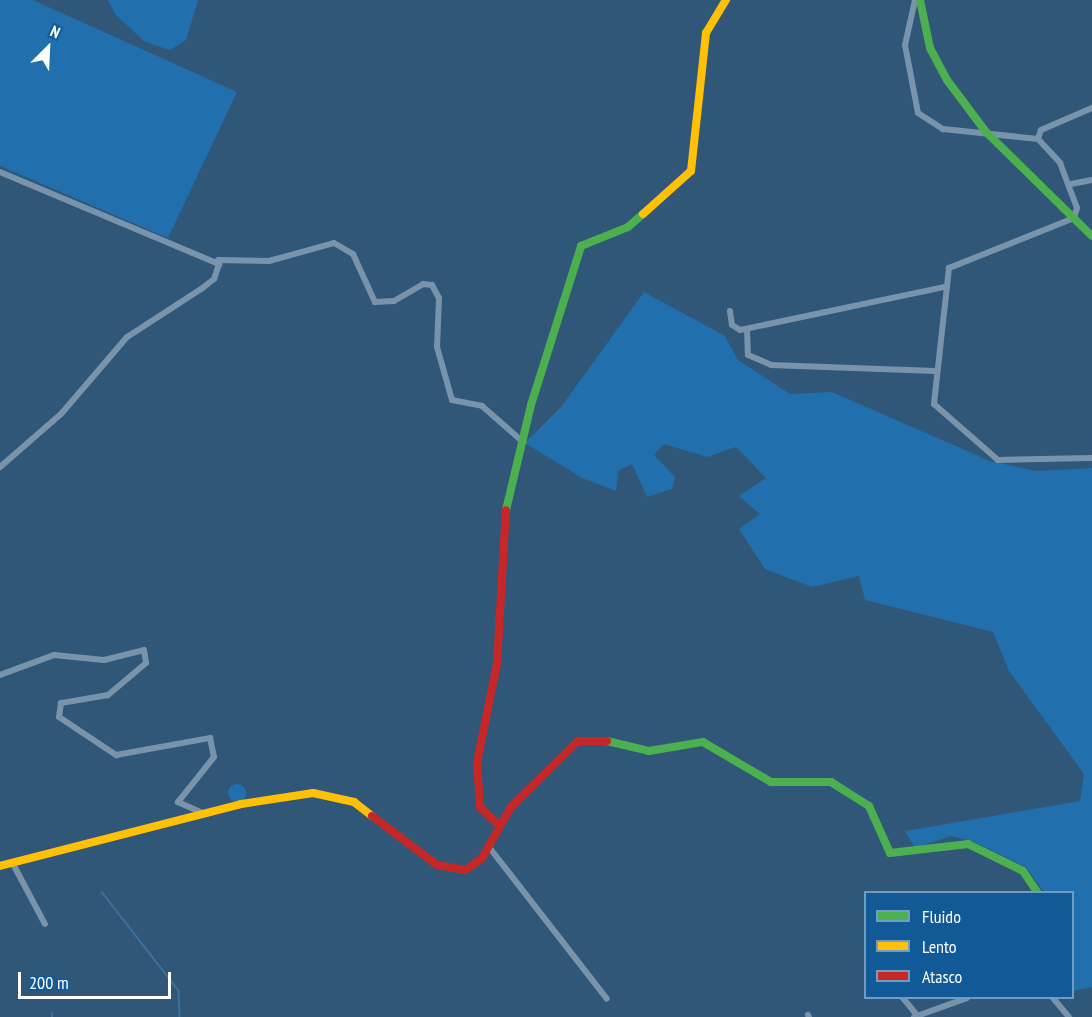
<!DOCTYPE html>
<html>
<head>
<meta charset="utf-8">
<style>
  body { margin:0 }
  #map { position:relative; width:1092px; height:1017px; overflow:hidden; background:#305778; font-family:"PT Sans Narrow",sans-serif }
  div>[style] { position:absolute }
  .green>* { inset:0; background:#216fac }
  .round { border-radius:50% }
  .stream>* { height:1.5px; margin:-0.75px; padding:0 0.75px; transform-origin:0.75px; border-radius:0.75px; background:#3d709b }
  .street>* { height:6px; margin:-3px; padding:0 3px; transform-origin:3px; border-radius:3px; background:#7993ab }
  .fast>* { height:8px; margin:-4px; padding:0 4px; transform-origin:4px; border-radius:4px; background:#4caf50 }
  .slow>* { height:8px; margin:-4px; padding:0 4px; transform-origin:4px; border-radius:4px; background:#ffc107 }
  .jam>* { height:8px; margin:-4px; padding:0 4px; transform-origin:4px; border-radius:4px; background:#c62828 }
  span { translate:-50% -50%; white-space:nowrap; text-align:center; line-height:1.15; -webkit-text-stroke:4.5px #115a97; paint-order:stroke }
  .legend { position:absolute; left:864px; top:891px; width:210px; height:108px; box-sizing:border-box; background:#115a97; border:2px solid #709cc1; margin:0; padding:8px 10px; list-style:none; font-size:18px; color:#fff }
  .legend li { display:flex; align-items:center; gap:12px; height:30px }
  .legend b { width:30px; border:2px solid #709cc1 }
  .north { position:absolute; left:18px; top:18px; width:60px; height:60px; -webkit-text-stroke:4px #115a97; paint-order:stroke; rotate:24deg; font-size:16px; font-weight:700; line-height:24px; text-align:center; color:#fff }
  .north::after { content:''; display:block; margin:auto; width:21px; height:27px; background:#fff; clip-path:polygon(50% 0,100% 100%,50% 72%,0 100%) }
  .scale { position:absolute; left:18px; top:972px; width:153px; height:27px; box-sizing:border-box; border:3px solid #fff; border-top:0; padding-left:8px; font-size:18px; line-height:21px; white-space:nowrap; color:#fff; -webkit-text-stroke:4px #115a97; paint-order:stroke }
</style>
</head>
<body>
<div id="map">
  <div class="green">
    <div style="clip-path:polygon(0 0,33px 0,237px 92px,168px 238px,0 166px)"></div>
    <div style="clip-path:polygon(108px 0,198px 0,186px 40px,170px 50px,145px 42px,116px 15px)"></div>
    <div style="clip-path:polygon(644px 292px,725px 336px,738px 360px,790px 394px,832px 392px,990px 461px,1036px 471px,1092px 468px,1092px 987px,1073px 991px,1072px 892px,1044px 892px,1026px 867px,972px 841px,951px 836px,915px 848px,905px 831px,1080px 801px,1084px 774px,1009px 671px,993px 632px,865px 600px,859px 576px,812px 587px,765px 569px,739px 529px,760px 514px,739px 496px,766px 478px,736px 447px,707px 457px,664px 444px,654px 455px,675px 477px,672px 489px,647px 497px,632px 464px,618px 471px,616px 491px,582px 478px,525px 443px,561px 407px)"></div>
    <div class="round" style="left:228px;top:784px;width:18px;height:18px"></div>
  </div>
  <div class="stream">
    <div style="left:102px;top:892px;width:125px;rotate:52.1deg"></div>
    <div style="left:179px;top:991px;width:26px;rotate:88deg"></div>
    <div style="left:52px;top:1017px;width:4px;rotate:-90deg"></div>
  </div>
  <div class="street">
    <div style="left:915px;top:0;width:46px;rotate:102.5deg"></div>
    <div style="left:905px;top:45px;width:69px;rotate:79.2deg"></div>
    <div style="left:918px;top:113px;width:30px;rotate:33deg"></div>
    <div style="left:943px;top:129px;width:96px;rotate:6deg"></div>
    <div style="left:1038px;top:139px;width:33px;rotate:47deg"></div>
    <div style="left:1060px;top:163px;width:48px;rotate:69.3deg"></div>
    <div style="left:1077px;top:208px;width:10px;rotate:107deg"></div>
    <div style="left:1074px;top:218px;width:135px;rotate:158.2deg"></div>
    <div style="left:949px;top:268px;width:137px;rotate:96.3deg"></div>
    <div style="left:934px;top:404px;width:85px;rotate:41.2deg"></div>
    <div style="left:998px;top:460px;width:94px;rotate:-1.2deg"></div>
    <div style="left:1038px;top:139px;width:9px;rotate:-72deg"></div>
    <div style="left:1041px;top:130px;width:56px;rotate:-23.3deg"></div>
    <div style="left:0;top:172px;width:238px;rotate:22.8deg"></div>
    <div style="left:219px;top:264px;width:16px;rotate:108deg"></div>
    <div style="left:214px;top:279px;width:16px;rotate:142deg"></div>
    <div style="left:201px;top:289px;width:88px;rotate:147deg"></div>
    <div style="left:127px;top:337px;width:101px;rotate:130.6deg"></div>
    <div style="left:61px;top:414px;width:81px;rotate:139deg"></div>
    <div style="left:1071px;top:184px;width:21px;rotate:-11deg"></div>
    <div style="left:218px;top:260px;width:51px;rotate:1.1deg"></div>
    <div style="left:269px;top:261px;width:67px;rotate:-15.5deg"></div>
    <div style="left:334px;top:243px;width:22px;rotate:30deg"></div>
    <div style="left:353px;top:254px;width:53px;rotate:65.4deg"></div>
    <div style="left:375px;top:302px;width:19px;rotate:-3deg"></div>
    <div style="left:394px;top:301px;width:34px;rotate:-30deg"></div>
    <div style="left:423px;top:284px;width:9px;rotate:6deg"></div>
    <div style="left:432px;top:285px;width:15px;rotate:62deg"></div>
    <div style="left:439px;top:298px;width:49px;rotate:92.3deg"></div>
    <div style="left:437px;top:347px;width:55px;rotate:74.2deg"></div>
    <div style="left:452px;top:400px;width:31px;rotate:11deg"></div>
    <div style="left:482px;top:406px;width:55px;rotate:41.3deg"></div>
    <div style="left:730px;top:311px;width:14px;rotate:82deg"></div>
    <div style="left:732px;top:325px;width:9px;rotate:32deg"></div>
    <div style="left:740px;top:330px;width:208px;rotate:-11.9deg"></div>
    <div style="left:747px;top:329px;width:26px;rotate:88deg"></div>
    <div style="left:748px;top:355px;width:25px;rotate:23deg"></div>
    <div style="left:771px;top:365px;width:164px;rotate:2.1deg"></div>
    <div style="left:0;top:675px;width:58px;rotate:-20.3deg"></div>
    <div style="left:54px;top:655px;width:50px;rotate:5.7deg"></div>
    <div style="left:104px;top:660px;width:41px;rotate:-14deg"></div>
    <div style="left:144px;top:650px;width:13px;rotate:81deg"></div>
    <div style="left:146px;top:663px;width:50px;rotate:139.9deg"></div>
    <div style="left:108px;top:695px;width:48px;rotate:170.3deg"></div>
    <div style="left:61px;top:703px;width:14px;rotate:98deg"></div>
    <div style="left:59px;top:717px;width:69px;rotate:33.7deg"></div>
    <div style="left:116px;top:755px;width:96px;rotate:-10.3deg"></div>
    <div style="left:210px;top:738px;width:19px;rotate:78deg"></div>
    <div style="left:214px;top:757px;width:58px;rotate:128.7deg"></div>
    <div style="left:178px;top:802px;width:27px;rotate:24deg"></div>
    <div style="left:489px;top:847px;width:192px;rotate:52.2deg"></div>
    <div style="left:12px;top:862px;width:70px;rotate:62deg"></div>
    <div style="left:903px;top:998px;width:22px;rotate:51deg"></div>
    <div style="left:1053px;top:998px;width:25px;rotate:50deg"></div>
    <div style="left:808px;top:1015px;width:2px;rotate:63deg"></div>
    <div style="left:914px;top:1017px;width:56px;rotate:-19.7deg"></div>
  </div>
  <div class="fast">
    <div style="left:920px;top:0;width:49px;rotate:78.2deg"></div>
    <div style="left:930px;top:48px;width:36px;rotate:62deg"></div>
    <div style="left:947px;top:80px;width:65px;rotate:53.1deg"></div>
    <div style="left:986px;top:132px;width:148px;rotate:44.5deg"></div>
    <div style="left:506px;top:510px;width:108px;rotate:-76.6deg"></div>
    <div style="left:531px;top:405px;width:167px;rotate:-72.5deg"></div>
    <div style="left:581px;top:246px;width:51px;rotate:-22deg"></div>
    <div style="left:628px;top:227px;width:20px;rotate:-41deg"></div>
    <div style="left:607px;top:741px;width:43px;rotate:13.4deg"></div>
    <div style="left:649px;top:751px;width:55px;rotate:-9.5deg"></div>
    <div style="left:703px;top:742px;width:79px;rotate:30.5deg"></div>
    <div style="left:771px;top:782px;width:60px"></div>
    <div style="left:831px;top:782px;width:45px;rotate:32.3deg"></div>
    <div style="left:869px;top:806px;width:51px;rotate:65.9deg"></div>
    <div style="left:890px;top:853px;width:79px;rotate:-6.6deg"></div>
    <div style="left:968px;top:844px;width:61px;rotate:26.1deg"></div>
    <div style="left:1023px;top:871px;width:25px;rotate:56deg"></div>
  </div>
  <div class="slow">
    <div style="left:643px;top:214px;width:64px;rotate:-41.9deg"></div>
    <div style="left:691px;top:171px;width:139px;rotate:-83.8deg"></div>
    <div style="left:706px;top:33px;width:39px;rotate:-59deg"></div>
    <div style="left:0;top:866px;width:249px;rotate:-14.4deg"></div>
    <div style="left:241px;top:804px;width:73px;rotate:-8.7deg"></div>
    <div style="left:313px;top:793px;width:42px;rotate:12.4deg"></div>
    <div style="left:354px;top:802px;width:23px;rotate:38deg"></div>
  </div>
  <div class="jam">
    <div style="left:372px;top:816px;width:81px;rotate:37deg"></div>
    <div style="left:437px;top:865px;width:29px;rotate:10deg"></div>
    <div style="left:466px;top:870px;width:20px;rotate:-37deg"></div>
    <div style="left:482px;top:858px;width:59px;rotate:-60.4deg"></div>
    <div style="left:511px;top:807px;width:94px;rotate:-44.6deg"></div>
    <div style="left:578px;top:741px;width:29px"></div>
    <div style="left:499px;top:825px;width:26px;rotate:-137deg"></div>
    <div style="left:480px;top:807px;width:45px;rotate:-93.8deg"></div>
    <div style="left:477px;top:762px;width:100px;rotate:-78.5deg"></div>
    <div style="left:497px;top:664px;width:154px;rotate:-86.7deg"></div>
  </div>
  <ul class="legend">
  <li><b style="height:8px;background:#4caf50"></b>Fluido</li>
  <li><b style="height:8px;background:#ffc107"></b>Lento</li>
  <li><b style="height:8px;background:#c62828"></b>Atasco</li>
  </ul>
  <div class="north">N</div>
  <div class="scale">200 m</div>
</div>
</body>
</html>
